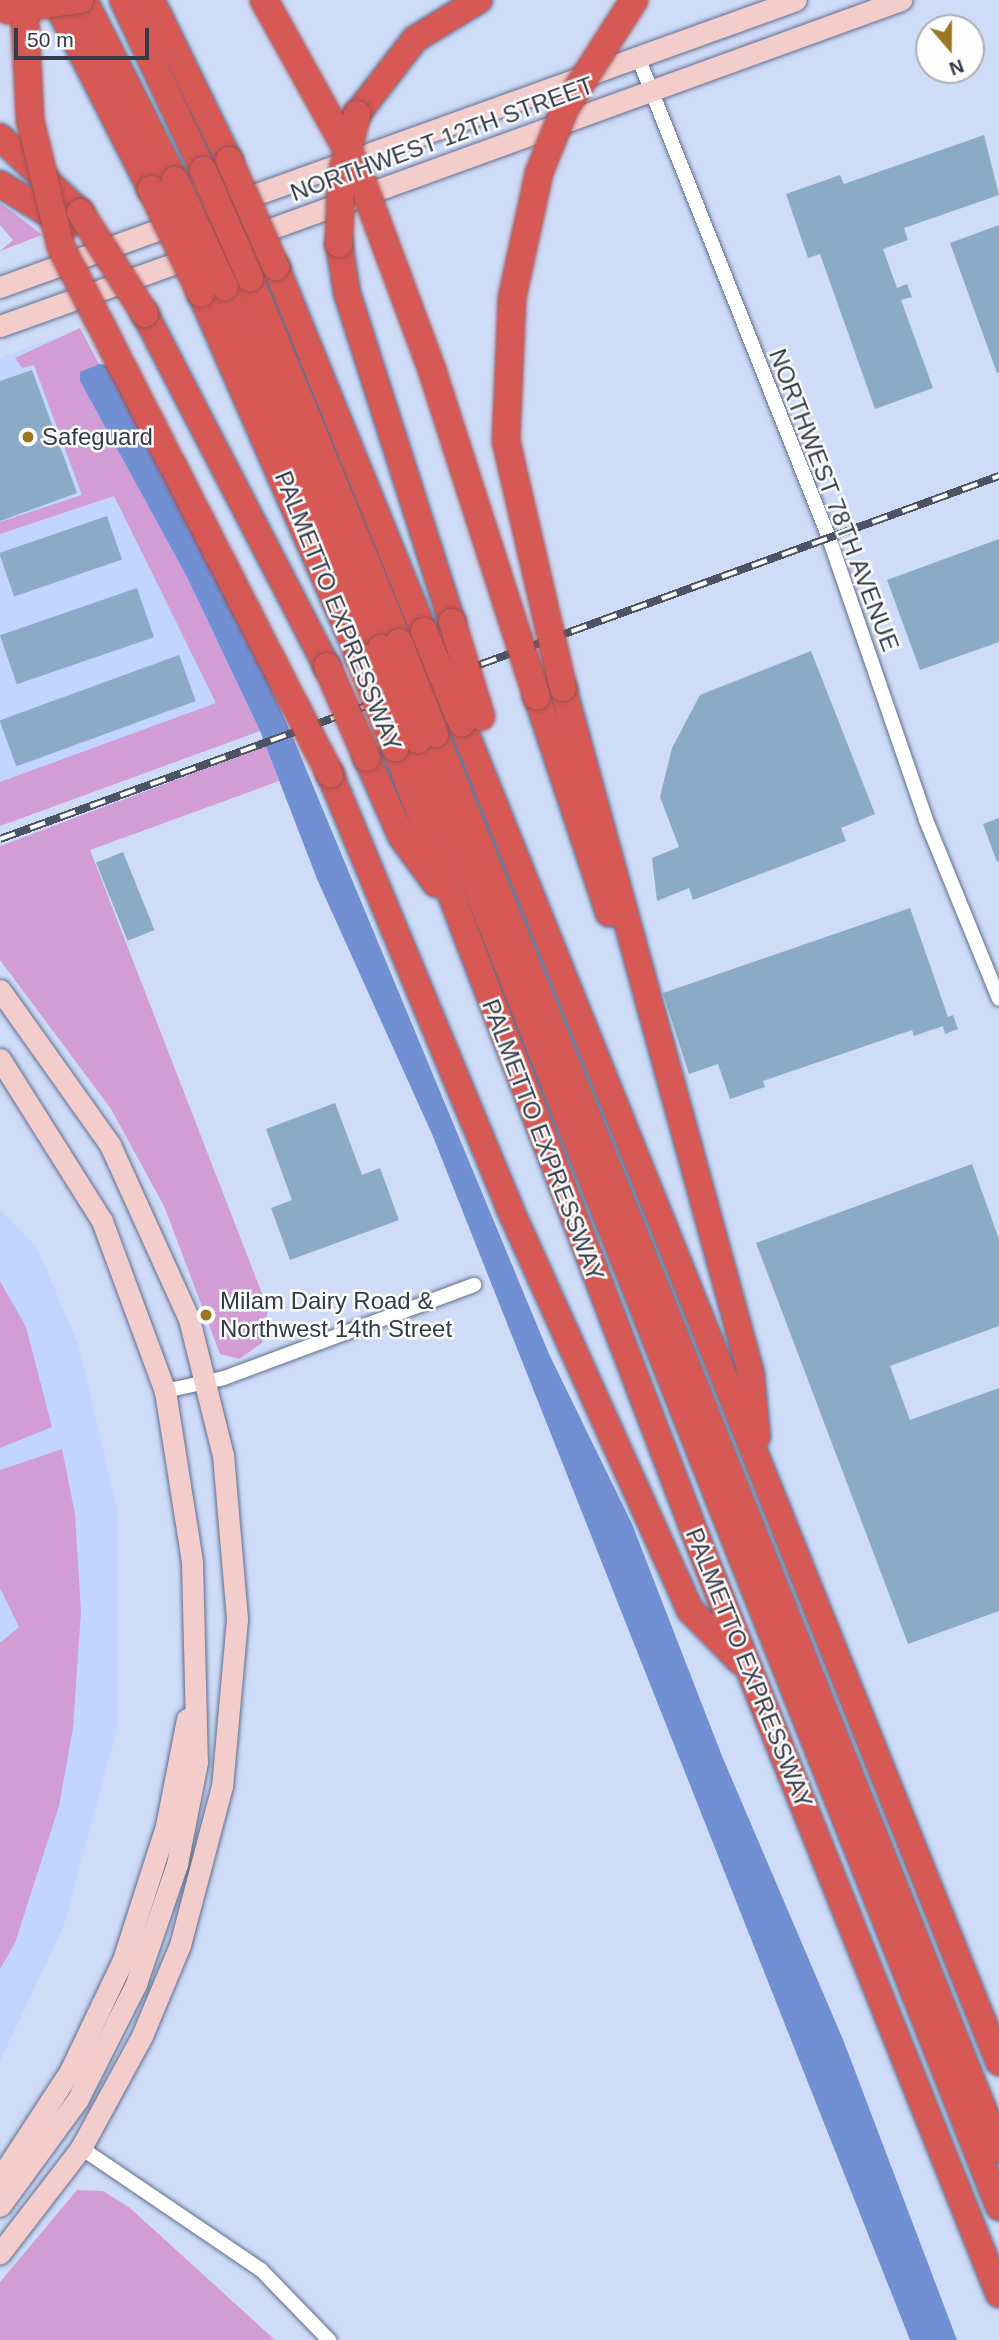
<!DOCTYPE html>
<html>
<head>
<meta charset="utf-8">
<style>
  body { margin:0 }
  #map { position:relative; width:999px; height:2340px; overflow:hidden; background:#cedcf8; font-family:Arial,sans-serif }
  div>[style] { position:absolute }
  .built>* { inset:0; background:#c1d5ff }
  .green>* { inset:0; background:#d29cd5 }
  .water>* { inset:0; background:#7190d4 }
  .building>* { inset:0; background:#8baac5; transform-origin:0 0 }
  .roads { filter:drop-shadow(0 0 2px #606e8d) drop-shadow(0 0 2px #606e8d) }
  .street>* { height:14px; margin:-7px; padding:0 7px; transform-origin:7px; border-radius:7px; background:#fff }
  .secondary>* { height:21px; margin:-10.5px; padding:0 10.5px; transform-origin:10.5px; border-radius:10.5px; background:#f3cdcc }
  .highway>* { height:26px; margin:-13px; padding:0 13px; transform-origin:13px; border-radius:13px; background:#d75955 }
  .rail>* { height:8px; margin-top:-4px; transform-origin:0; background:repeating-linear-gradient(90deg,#fdfdfd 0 16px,#4c5464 0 32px); box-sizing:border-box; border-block:2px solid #4c5464 }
  .bridges { filter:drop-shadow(0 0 2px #9e4e50) drop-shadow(0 0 2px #9e4e50) }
  .highway-bridge>* { height:26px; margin:-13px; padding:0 13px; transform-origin:13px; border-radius:13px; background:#d75955 }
  .dots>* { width:19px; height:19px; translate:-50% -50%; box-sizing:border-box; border:4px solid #fdfdfd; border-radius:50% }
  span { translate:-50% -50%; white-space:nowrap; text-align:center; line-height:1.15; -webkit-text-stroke:5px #fdfdfd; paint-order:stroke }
  .street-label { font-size:24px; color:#333a48 }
  .poi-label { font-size:24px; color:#333a48 }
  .left { translate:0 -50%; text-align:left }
  .north { position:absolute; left:915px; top:14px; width:70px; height:70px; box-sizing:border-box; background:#fdfdfd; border:2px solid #acafb5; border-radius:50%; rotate:160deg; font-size:19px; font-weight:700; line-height:28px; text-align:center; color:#333a48 }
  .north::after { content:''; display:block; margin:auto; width:24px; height:32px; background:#9b7722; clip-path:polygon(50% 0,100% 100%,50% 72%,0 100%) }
  .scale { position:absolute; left:14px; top:28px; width:135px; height:32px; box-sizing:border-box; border:4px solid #333a48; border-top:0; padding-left:9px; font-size:21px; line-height:24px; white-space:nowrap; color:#333a48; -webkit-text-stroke:5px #fdfdfd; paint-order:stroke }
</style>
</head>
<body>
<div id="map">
  <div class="built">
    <div style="clip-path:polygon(57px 337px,187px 577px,260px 731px,0 826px,0 358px)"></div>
    <div style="clip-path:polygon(0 1209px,37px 1248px,79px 1346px,117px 1510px,118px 1725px,64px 1925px,0 2061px)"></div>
  </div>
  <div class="green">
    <div style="clip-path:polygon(0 203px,10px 210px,42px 235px,0 251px,13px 240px,0 225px)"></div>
    <div style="clip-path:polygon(80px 328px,99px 364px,81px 372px,80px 381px,187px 577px,260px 731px,0 826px,0 782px,216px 703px,114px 496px,0 534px,0 522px,82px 495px,34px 365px,22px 368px,15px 358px)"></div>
    <div style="clip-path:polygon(266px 746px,279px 781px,90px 850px,268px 1309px,262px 1343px,239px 1359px,220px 1354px,164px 1206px,111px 1109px,0 960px,0 846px)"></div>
    <div style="clip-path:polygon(0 1281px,26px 1327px,52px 1427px,0 1448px)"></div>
    <div style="clip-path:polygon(62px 1449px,75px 1514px,81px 1611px,73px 1728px,59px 1806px,15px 1943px,0 1969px,0 1643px,19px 1627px,0 1588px,0 1470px)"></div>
    <div style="clip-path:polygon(77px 2190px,103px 2191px,130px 2208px,275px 2340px,0 2340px,0 2282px)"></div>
  </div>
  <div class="water">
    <div style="clip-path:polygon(99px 364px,110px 365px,223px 579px,294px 740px,549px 1354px,632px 1524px,722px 1756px,844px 2042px,957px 2340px,910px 2340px,432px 1134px,317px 879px,260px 731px,187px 577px,80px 381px,80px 372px)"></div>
  </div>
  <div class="building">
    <div style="clip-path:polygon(984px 135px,999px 195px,904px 228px,908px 240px,883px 249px,897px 288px,907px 284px,912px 297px,901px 300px,933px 388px,875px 409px,820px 254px,808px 258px,786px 194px,840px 175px,844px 184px)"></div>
    <div style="clip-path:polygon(999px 225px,999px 373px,997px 373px,950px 243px)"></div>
    <div style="clip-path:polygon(32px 370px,77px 493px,0 521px,0 381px)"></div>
    <div style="left:107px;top:516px;width:46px;height:114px;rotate:71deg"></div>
    <div style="clip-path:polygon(999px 539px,999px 642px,920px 670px,887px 580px)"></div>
    <div style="left:137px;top:588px;width:52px;height:145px;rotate:71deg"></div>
    <div style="clip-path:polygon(811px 651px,875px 814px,841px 828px,846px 841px,693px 900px,689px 888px,657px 901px,652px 858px,679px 847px,660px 797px,672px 748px,700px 695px)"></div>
    <div style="left:179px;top:655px;width:49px;height:191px;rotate:70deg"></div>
    <div style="clip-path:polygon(999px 818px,999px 861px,997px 862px,983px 824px)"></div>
    <div style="left:123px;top:852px;width:84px;height:29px;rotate:68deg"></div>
    <div style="clip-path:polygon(910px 908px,948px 1017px,953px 1015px,958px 1029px,945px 1034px,943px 1026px,914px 1036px,912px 1030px,763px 1081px,765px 1087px,730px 1099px,718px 1064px,689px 1074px,663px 993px)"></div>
    <div style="clip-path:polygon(335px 1103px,362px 1175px,380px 1168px,399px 1220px,290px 1260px,271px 1208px,292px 1200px,266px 1129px)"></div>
    <div style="clip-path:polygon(972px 1164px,999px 1239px,999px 1326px,890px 1366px,910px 1420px,999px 1388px,999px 1611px,908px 1644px,756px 1243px)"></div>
  </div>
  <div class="roads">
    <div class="street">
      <div style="left:638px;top:57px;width:518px;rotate:68.34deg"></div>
      <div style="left:829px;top:538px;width:298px;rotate:71deg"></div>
      <div style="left:926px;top:820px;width:193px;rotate:67.8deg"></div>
      <div style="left:165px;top:1391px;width:60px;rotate:-12.4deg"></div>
      <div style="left:224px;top:1378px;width:267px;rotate:-20.4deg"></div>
      <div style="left:81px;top:2148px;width:217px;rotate:34.1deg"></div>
      <div style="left:261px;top:2270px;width:98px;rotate:45.8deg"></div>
    </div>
    <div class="secondary">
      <div style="left:232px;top:203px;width:599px;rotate:-19.8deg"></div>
      <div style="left:248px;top:237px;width:695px;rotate:-19.95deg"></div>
      <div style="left:0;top:287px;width:194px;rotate:-19.9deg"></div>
      <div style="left:0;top:326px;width:210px;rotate:-19.7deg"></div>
      <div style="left:0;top:990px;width:190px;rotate:54.6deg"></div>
      <div style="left:110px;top:1145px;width:191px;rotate:65.6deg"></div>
      <div style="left:189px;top:1319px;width:140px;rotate:76deg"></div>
      <div style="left:223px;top:1455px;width:165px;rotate:85.1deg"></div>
      <div style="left:237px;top:1619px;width:168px;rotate:95.1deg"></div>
      <div style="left:222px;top:1786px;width:164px;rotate:104.8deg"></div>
      <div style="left:180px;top:1945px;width:99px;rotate:112.7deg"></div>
      <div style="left:142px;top:2036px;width:128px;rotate:118.6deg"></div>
      <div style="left:81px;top:2148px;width:133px;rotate:127.6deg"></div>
      <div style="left:0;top:1059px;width:191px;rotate:57.8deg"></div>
      <div style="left:102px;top:1221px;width:181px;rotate:69.7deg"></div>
      <div style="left:165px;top:1391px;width:173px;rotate:81deg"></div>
      <div style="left:192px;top:1562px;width:200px;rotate:88.6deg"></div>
      <div style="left:197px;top:1762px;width:104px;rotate:101.1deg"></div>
      <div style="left:177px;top:1864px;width:127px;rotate:108.9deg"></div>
      <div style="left:136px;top:1984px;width:129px;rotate:116.8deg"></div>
      <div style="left:78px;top:2099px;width:132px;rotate:126.1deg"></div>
      <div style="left:0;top:2178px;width:128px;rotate:-56.8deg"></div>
      <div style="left:70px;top:2071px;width:123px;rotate:-64.5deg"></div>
      <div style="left:123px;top:1960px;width:141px;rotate:-72.2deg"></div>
      <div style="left:166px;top:1826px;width:109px;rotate:-78.9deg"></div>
    </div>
    <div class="highway">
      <div style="left:55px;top:0;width:212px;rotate:63.1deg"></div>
      <div style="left:84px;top:0;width:202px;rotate:63.2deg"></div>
      <div style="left:123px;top:0;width:188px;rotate:64.8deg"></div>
      <div style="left:151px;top:0;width:178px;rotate:64deg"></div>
      <div style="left:357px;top:114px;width:95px;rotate:-52.3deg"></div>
      <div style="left:415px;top:39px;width:75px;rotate:-31.4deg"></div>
      <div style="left:0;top:137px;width:110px;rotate:43.2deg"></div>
      <div style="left:0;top:184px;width:79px;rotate:31.5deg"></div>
      <div style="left:339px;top:244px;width:50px;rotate:80.7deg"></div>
      <div style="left:347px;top:293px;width:345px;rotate:72.3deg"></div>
      <div style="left:276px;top:267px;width:393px;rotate:67.9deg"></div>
      <div style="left:250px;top:278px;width:393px;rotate:67.7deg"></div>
      <div style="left:225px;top:287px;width:393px;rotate:66.6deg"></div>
      <div style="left:201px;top:294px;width:395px;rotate:66.4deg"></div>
      <div style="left:145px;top:314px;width:396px;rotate:62.7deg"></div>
      <div style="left:563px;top:688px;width:711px;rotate:74.67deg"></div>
      <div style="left:751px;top:1374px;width:63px;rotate:84.6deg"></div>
      <div style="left:537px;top:697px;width:228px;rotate:71.6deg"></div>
      <div style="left:462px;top:724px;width:1442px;rotate:68.13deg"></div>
      <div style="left:435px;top:734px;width:1523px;rotate:68.27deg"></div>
      <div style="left:418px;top:740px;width:1578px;rotate:68.39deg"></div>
      <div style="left:395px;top:748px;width:863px;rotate:69.09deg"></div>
      <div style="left:703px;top:1554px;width:797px;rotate:68.2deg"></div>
      <div style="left:367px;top:758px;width:85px;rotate:66.4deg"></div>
      <div style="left:401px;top:836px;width:59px;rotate:53.9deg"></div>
      <div style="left:330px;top:774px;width:469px;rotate:67.5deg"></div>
      <div style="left:509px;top:1207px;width:442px;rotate:65.8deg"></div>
      <div style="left:690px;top:1610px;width:71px;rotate:45.6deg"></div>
    </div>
  </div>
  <div class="rail">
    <div style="left:0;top:839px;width:1063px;rotate:-19.97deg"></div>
  </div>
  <div class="bridges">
    <div class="highway-bridge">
      <div style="left:24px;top:0;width:120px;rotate:87.1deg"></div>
      <div style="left:30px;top:120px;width:131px;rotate:76.3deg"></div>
      <div style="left:61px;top:247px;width:592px;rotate:62.96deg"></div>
      <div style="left:264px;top:0;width:192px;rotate:61deg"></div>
      <div style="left:357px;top:168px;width:215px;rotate:69.6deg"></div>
      <div style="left:432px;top:370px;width:343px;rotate:72.2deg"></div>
      <div style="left:7px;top:10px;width:74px;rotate:-7.8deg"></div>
      <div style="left:229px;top:160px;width:117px;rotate:66.3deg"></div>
      <div style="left:203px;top:170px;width:118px;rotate:66.5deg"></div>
      <div style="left:175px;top:180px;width:118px;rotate:65deg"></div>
      <div style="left:151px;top:189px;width:116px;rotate:64.5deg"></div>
      <div style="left:80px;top:212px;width:121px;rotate:57.5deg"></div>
      <div style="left:339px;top:244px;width:66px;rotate:-88.3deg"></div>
      <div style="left:341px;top:178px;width:66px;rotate:-76deg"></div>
      <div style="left:452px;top:622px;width:99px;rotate:73deg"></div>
      <div style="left:424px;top:631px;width:100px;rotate:67.8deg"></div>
      <div style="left:399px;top:642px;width:99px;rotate:68.6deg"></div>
      <div style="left:381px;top:648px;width:99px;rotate:68.1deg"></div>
      <div style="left:359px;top:656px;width:99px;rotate:68.6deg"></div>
      <div style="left:327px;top:666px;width:100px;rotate:66.5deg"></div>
      <div style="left:563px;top:688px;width:253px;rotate:-103deg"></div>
      <div style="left:506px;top:441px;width:143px;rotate:-87.6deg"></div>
      <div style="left:512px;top:298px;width:128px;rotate:-77.8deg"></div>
      <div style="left:539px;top:173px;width:70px;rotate:-68.2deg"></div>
      <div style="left:565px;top:108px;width:128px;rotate:-57.4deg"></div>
    </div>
  </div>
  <div class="dots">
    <div style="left:28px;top:437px;background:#9b7722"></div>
    <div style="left:206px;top:1315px;background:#9b7722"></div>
  </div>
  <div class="street-label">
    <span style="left:442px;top:139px;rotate:-20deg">NORTHWEST 12TH STREET</span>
    <span style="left:834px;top:500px;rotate:69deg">NORTHWEST 78TH AVENUE</span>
    <span style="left:338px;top:611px;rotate:68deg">PALMETTO EXPRESSWAY</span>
    <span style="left:543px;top:1140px;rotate:69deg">PALMETTO EXPRESSWAY</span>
    <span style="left:749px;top:1668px;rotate:68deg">PALMETTO EXPRESSWAY</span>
  </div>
  <div class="poi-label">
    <span class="left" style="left:42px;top:437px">Safeguard</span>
    <span class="left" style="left:220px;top:1315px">Milam Dairy Road &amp;<br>Northwest 14th Street</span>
  </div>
  <div class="north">N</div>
  <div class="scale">50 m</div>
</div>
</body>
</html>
